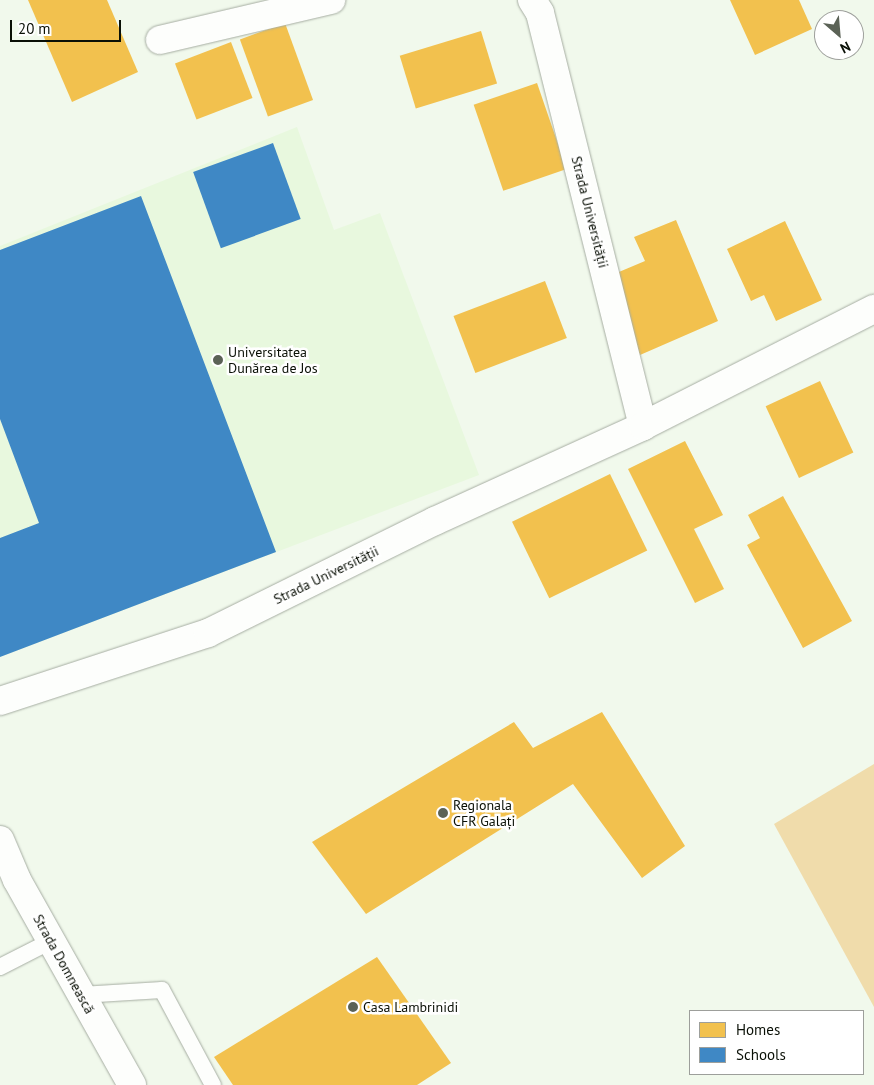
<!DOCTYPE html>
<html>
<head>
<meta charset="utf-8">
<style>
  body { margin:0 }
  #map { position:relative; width:874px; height:1085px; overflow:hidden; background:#f1f9ec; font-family:"PT Sans",sans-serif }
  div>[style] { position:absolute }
  .built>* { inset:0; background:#e8f8de }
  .green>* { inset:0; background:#f0dcab }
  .homes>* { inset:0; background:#f2c14e; transform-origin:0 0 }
  .schools>* { inset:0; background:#3f88c5; transform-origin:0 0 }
  .roads { filter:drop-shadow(0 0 1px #a6ada2) drop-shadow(0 0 1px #a6ada2) }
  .lane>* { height:16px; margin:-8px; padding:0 8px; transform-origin:8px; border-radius:8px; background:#fdfefc }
  .street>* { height:28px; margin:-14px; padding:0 14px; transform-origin:14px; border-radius:14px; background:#fdfefc }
  .secondary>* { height:28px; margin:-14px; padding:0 14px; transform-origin:14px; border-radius:14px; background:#fdfefc }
  .dots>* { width:14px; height:14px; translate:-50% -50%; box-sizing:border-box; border:2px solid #fff; border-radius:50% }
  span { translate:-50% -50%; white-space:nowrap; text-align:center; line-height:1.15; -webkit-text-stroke:5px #fff; paint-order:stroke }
  .street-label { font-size:14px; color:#0a1006 }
  .poi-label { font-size:14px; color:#0a1006 }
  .left { translate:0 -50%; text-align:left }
  .legend { position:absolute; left:689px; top:1010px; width:175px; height:65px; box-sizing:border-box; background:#fff; border:1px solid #9d9f9b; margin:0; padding:6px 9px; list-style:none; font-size:15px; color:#0a1006 }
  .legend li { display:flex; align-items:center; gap:10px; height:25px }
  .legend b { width:25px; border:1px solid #9d9f9b }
  .north { position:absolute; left:814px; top:10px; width:50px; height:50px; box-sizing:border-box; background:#fff; border:1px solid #9d9f9b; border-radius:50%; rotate:153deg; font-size:14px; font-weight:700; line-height:20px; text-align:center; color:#0a1006 }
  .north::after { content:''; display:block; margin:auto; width:18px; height:22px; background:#5b6256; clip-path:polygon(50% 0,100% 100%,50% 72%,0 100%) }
  .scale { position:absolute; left:10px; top:20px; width:111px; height:22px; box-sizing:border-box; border:2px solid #0a1006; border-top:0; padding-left:6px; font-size:15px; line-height:18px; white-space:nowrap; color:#0a1006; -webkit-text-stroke:4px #fff; paint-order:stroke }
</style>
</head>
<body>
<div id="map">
  <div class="built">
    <div style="clip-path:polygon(297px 127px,334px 230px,380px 213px,479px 475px,0 657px,0 246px)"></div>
  </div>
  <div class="green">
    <div style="clip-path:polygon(874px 764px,874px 1007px,774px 824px)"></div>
  </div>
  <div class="homes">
    <div style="clip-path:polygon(28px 0,107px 0,138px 72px,72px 102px)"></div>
    <div style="clip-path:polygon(730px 0,799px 0,812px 29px,755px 55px)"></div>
    <div style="left:285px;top:23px;width:82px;height:48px;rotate:70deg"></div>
    <div style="left:481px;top:31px;width:55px;height:85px;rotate:73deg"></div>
    <div style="left:231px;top:42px;width:60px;height:60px;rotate:69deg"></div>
    <div style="left:537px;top:83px;width:91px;height:67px;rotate:71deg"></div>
    <div style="clip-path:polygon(676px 220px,718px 321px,640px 355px,607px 277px,645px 261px,634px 237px)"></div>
    <div style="clip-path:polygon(785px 221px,822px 300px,776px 321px,764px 295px,751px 301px,727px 249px)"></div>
    <div style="left:545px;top:281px;width:61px;height:98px;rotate:69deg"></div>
    <div style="left:820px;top:381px;width:79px;height:60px;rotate:65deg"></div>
    <div style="clip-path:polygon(685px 441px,723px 515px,694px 529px,724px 589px,695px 603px,628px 469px)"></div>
    <div style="left:610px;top:474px;width:85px;height:109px;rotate:64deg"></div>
    <div style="clip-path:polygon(783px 496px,852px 621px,803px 648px,747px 545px,760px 538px,748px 515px)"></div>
    <div style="clip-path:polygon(602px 712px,685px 846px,642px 878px,573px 784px,366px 914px,312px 842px,514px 722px,533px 748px)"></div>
    <div style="clip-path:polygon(377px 957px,451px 1063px,417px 1085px,233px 1085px,214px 1057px)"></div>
  </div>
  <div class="schools">
    <div style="left:273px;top:143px;width:81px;height:85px;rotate:70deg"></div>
    <div style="clip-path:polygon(141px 196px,276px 552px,0 657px,0 538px,39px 523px,0 419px,0 250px)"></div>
  </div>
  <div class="roads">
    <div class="lane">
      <div style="left:0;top:967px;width:57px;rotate:-27deg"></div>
      <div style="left:81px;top:995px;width:81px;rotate:-3.5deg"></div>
      <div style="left:162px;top:990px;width:108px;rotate:61.8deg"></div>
    </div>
    <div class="street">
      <div style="left:532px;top:0;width:15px;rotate:58deg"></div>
      <div style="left:540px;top:13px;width:426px;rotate:76deg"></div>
      <div style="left:160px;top:40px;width:176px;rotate:-13.2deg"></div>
      <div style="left:0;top:701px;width:219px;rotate:-18.1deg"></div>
      <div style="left:208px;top:633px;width:253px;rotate:-26.3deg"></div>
      <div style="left:435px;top:521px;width:229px;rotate:-24.5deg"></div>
      <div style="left:643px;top:426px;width:259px;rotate:-26.9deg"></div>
    </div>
    <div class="secondary">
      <div style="left:0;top:840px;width:43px;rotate:67deg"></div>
      <div style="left:17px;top:880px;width:235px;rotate:60.7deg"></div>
    </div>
  </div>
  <div class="dots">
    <div style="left:218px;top:360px;background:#5b6256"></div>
    <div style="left:443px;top:813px;background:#5b6256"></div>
    <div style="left:353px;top:1007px;background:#5b6256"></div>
  </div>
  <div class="street-label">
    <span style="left:590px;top:212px;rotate:76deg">Strada Universității</span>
    <span style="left:326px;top:575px;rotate:-26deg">Strada Universității</span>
    <span style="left:64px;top:964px;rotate:61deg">Strada Domnească</span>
  </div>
  <div class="poi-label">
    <span class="left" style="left:228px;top:360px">Universitatea<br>Dunărea de Jos</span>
    <span class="left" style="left:453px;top:813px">Regionala<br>CFR Galați</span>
    <span class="left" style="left:363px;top:1007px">Casa Lambrinidi</span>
  </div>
  <ul class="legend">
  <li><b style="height:14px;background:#f2c14e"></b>Homes</li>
  <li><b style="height:14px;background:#3f88c5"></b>Schools</li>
  </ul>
  <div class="north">N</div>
  <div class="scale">20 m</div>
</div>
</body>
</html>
